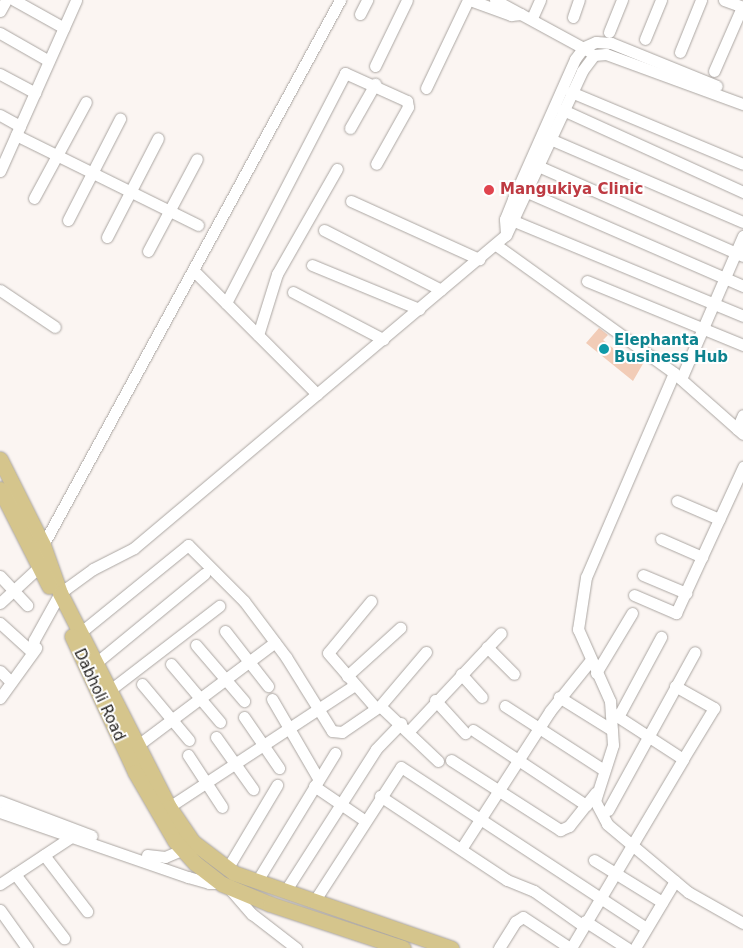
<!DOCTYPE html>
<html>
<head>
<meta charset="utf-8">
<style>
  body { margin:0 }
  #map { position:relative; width:743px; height:948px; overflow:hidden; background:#fbf5f2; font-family:"DejaVu Sans",sans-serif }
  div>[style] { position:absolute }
  .building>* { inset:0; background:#f2ccb7 }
  .roads { filter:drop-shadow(0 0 1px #aba6a2) drop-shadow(0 0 1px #aba6a2) }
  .minor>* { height:11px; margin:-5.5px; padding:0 5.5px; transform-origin:5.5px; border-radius:5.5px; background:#fff }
  .major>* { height:15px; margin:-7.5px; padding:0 7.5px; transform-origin:7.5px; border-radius:7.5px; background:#d5c58c }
  .dots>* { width:14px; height:14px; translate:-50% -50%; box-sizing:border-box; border:2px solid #fff; border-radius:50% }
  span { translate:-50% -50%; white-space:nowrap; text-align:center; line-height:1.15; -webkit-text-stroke:4px #fff; paint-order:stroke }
  .health-label { font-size:15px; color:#be3a42; font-weight:700 }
  .left { translate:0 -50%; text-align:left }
  .culture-label { font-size:15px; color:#0d838f; font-weight:700 }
  .street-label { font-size:15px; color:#22201e }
</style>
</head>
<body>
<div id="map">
  <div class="building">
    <div style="clip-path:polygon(599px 328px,608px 335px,603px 340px,630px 362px,635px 354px,644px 362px,633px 381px,586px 343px)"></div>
  </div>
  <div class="roads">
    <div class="minor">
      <div style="left:14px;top:0;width:57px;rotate:29.2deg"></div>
      <div style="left:470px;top:0;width:44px;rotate:20.1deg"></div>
      <div style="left:511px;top:15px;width:10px;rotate:-6deg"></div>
      <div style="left:495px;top:0;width:107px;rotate:28.5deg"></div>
      <div style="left:724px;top:0;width:20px;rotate:20deg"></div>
      <div style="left:0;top:11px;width:13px;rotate:-61deg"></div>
      <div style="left:360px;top:14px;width:16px;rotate:-63deg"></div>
      <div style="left:573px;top:17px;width:18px;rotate:-71deg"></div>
      <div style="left:532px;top:18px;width:20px;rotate:-66deg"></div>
      <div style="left:609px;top:32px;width:35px;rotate:-68deg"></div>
      <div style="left:0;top:33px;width:56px;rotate:29.7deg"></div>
      <div style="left:645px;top:39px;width:42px;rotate:-67.7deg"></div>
      <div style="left:680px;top:52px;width:56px;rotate:-68deg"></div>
      <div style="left:375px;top:66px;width:73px;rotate:-64.1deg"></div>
      <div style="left:714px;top:71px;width:70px;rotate:-66.4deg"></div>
      <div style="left:0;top:74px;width:40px;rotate:28deg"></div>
      <div style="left:426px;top:88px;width:98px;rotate:-64.5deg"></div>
      <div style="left:571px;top:92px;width:186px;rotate:22.7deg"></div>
      <div style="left:563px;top:110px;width:198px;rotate:24.5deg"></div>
      <div style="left:0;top:115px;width:23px;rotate:29deg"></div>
      <div style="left:350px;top:128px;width:51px;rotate:-60.4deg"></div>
      <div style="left:16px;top:135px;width:203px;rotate:26.3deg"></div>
      <div style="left:550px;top:139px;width:210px;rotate:23.3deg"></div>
      <div style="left:538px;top:166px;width:224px;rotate:23.7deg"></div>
      <div style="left:0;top:171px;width:187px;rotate:-66deg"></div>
      <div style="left:527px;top:192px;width:236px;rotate:23.5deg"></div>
      <div style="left:34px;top:198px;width:109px;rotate:-61.6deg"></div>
      <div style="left:351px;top:201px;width:141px;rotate:24.4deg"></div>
      <div style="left:68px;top:220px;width:114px;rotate:-62.8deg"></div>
      <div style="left:514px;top:221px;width:248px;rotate:22.5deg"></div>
      <div style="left:324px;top:230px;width:131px;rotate:27.1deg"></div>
      <div style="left:506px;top:234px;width:15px;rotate:-94deg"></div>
      <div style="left:505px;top:219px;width:22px;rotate:-68deg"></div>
      <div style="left:513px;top:199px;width:153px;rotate:-66.1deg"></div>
      <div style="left:575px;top:59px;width:15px;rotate:-53deg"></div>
      <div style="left:584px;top:47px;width:13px;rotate:-23deg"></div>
      <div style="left:596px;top:42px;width:15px;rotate:4deg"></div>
      <div style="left:611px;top:43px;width:114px;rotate:22.1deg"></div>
      <div style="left:107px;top:237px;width:111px;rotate:-62.7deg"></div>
      <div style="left:496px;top:245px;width:219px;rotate:35.7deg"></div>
      <div style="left:674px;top:373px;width:92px;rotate:41.5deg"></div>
      <div style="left:148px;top:251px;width:104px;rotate:-62deg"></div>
      <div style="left:312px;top:265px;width:116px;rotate:22.4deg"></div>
      <div style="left:194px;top:271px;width:174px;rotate:45deg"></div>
      <div style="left:587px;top:281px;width:169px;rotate:22.3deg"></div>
      <div style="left:0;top:290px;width:66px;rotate:33.9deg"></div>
      <div style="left:293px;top:292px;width:102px;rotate:27.6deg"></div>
      <div style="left:226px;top:303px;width:259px;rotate:-62.6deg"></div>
      <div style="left:345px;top:73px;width:68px;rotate:24.3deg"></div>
      <div style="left:407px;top:101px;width:6px;rotate:81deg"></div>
      <div style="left:408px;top:107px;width:65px;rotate:119.3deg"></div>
      <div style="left:258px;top:335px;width:64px;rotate:-72.7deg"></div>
      <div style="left:277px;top:274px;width:121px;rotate:-60.3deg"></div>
      <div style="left:674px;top:373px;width:222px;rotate:113.3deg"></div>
      <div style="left:586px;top:577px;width:53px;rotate:98.7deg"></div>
      <div style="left:578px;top:629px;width:79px;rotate:66deg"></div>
      <div style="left:610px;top:701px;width:44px;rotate:86.1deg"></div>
      <div style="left:613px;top:745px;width:59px;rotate:107.8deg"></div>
      <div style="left:595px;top:801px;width:26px;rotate:62deg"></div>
      <div style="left:607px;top:824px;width:106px;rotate:40deg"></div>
      <div style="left:688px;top:892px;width:63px;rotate:29.4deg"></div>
      <div style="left:681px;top:379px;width:156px;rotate:-66.6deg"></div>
      <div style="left:737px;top:429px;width:15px;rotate:-67deg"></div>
      <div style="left:677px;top:501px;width:46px;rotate:23.2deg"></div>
      <div style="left:661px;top:539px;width:45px;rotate:23.7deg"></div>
      <div style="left:43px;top:545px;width:621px;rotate:-61.41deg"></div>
      <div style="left:643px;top:575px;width:47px;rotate:22.7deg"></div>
      <div style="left:0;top:576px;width:40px;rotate:47deg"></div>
      <div style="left:634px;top:595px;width:46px;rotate:23.2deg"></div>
      <div style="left:676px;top:613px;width:161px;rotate:-65.3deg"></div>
      <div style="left:371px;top:601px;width:67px;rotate:129.6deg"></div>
      <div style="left:328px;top:653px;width:72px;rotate:49deg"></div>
      <div style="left:0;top:603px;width:53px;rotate:-42.7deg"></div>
      <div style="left:0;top:623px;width:43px;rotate:42.2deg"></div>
      <div style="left:225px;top:631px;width:70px;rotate:52deg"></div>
      <div style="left:81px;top:632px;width:138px;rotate:-39.1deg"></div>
      <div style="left:188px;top:545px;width:79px;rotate:45deg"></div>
      <div style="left:244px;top:601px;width:70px;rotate:53.1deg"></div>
      <div style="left:286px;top:657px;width:87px;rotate:58.1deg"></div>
      <div style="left:332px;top:731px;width:10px;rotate:6deg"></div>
      <div style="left:342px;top:732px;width:46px;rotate:-34.4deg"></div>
      <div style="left:380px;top:706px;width:80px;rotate:43.5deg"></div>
      <div style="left:196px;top:645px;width:74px;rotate:49.4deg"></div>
      <div style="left:487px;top:647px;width:38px;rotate:45deg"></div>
      <div style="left:32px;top:652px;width:12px;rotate:-81deg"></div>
      <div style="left:34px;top:640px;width:54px;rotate:-61deg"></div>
      <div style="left:60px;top:593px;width:41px;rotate:-36deg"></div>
      <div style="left:93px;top:569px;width:46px;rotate:-27.1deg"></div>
      <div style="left:134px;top:548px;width:486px;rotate:-40.1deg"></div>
      <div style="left:506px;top:235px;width:181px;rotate:-65.1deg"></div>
      <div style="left:582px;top:71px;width:20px;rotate:-53deg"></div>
      <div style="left:594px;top:55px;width:12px;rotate:-5deg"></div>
      <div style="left:606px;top:54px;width:146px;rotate:20.1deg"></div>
      <div style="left:97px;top:662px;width:139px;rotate:-39.4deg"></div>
      <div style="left:171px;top:664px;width:76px;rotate:49.8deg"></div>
      <div style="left:0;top:671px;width:14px;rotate:45deg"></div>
      <div style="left:596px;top:673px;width:70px;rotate:-59deg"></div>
      <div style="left:461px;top:674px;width:31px;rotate:48deg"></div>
      <div style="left:347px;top:676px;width:72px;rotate:-42.2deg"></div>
      <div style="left:142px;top:684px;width:73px;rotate:50deg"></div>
      <div style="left:675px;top:686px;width:45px;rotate:29.4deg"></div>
      <div style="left:714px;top:708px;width:60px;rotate:121.3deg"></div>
      <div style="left:110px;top:690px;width:138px;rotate:-37.6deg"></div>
      <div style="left:559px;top:697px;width:62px;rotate:31.9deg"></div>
      <div style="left:0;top:698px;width:62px;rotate:-54.2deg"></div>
      <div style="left:272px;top:699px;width:91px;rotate:59.8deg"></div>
      <div style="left:435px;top:700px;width:45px;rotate:47.7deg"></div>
      <div style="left:380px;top:706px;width:71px;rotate:-49.6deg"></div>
      <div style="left:505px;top:706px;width:118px;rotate:32.9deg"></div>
      <div style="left:244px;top:717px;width:62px;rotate:55.5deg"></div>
      <div style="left:618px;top:717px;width:91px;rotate:-61.7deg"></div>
      <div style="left:473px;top:730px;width:136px;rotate:33.6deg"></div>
      <div style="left:409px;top:731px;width:134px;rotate:-46.8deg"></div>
      <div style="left:216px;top:737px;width:64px;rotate:54.6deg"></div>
      <div style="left:138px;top:745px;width:171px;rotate:-36.9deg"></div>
      <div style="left:188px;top:755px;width:62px;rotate:56.8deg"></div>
      <div style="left:451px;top:760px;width:130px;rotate:32.7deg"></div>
      <div style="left:560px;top:830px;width:10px;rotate:-24deg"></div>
      <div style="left:569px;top:826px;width:43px;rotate:-51.5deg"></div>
      <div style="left:314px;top:786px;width:60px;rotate:34.2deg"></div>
      <div style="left:380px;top:796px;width:152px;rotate:33.5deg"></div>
      <div style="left:507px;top:880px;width:29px;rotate:22deg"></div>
      <div style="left:534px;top:891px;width:59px;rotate:35.3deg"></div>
      <div style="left:0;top:801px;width:98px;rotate:20.8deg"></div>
      <div style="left:169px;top:807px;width:222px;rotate:-33.3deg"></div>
      <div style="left:608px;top:810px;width:180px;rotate:-61.2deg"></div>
      <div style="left:0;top:812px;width:199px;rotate:19.1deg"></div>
      <div style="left:188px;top:877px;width:22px;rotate:16deg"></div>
      <div style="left:209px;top:883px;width:15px"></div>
      <div style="left:461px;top:849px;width:164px;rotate:-57.2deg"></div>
      <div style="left:550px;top:711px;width:64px;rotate:-51.3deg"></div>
      <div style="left:44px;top:855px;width:71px;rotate:52.5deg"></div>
      <div style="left:147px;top:855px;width:18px;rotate:6deg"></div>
      <div style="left:165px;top:857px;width:25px;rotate:-23deg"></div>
      <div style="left:594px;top:860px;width:80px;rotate:31.7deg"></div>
      <div style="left:227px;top:869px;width:98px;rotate:-59.2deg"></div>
      <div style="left:15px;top:874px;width:81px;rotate:52.6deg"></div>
      <div style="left:257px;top:881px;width:150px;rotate:-58.6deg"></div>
      <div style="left:0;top:884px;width:85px;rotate:-33.5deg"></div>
      <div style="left:229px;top:888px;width:35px;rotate:49deg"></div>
      <div style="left:252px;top:914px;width:56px;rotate:37.7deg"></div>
      <div style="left:286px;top:890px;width:167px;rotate:-57.4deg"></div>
      <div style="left:376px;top:749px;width:36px;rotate:-46deg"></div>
      <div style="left:315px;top:900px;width:158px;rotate:-57.1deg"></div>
      <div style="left:401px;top:767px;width:293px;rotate:33.3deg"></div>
      <div style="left:0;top:910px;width:47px;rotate:54.6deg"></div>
      <div style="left:585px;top:921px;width:50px;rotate:32.7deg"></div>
      <div style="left:499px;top:948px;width:31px;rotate:-58deg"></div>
      <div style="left:515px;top:922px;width:9px;rotate:-32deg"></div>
      <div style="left:523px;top:917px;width:56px;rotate:33.4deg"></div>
      <div style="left:571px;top:948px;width:220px;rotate:-59.3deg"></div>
      <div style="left:683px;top:759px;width:86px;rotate:-146.9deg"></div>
      <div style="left:635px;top:948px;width:78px;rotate:-59.2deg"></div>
    </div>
    <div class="major">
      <div style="left:0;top:459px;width:96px;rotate:63.4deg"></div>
      <div style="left:43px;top:545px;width:51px;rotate:70.5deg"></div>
      <div style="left:60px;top:593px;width:240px;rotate:63deg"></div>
      <div style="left:169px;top:807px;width:42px;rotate:55.6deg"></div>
      <div style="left:193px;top:842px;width:51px;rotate:37.1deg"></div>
      <div style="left:234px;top:873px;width:230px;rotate:19.1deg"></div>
      <div style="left:0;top:489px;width:109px;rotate:63.2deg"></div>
      <div style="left:72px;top:636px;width:150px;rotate:65.1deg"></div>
      <div style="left:135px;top:772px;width:80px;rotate:59.9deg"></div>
      <div style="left:175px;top:841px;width:30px;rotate:48deg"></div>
      <div style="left:195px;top:863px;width:34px;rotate:38deg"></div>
      <div style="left:222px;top:884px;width:52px;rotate:22.6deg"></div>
      <div style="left:270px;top:904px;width:140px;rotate:18.3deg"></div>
    </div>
  </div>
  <div class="dots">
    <div style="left:489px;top:190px;background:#e0444e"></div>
    <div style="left:604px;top:349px;background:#0f9aa8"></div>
  </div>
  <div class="health-label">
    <span class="left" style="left:500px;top:190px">Mangukiya Clinic</span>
  </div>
  <div class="culture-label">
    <span class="left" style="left:614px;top:349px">Elephanta<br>Business Hub</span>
  </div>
  <div class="street-label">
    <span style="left:99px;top:695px;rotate:65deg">Dabholi Road</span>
  </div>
</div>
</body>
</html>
